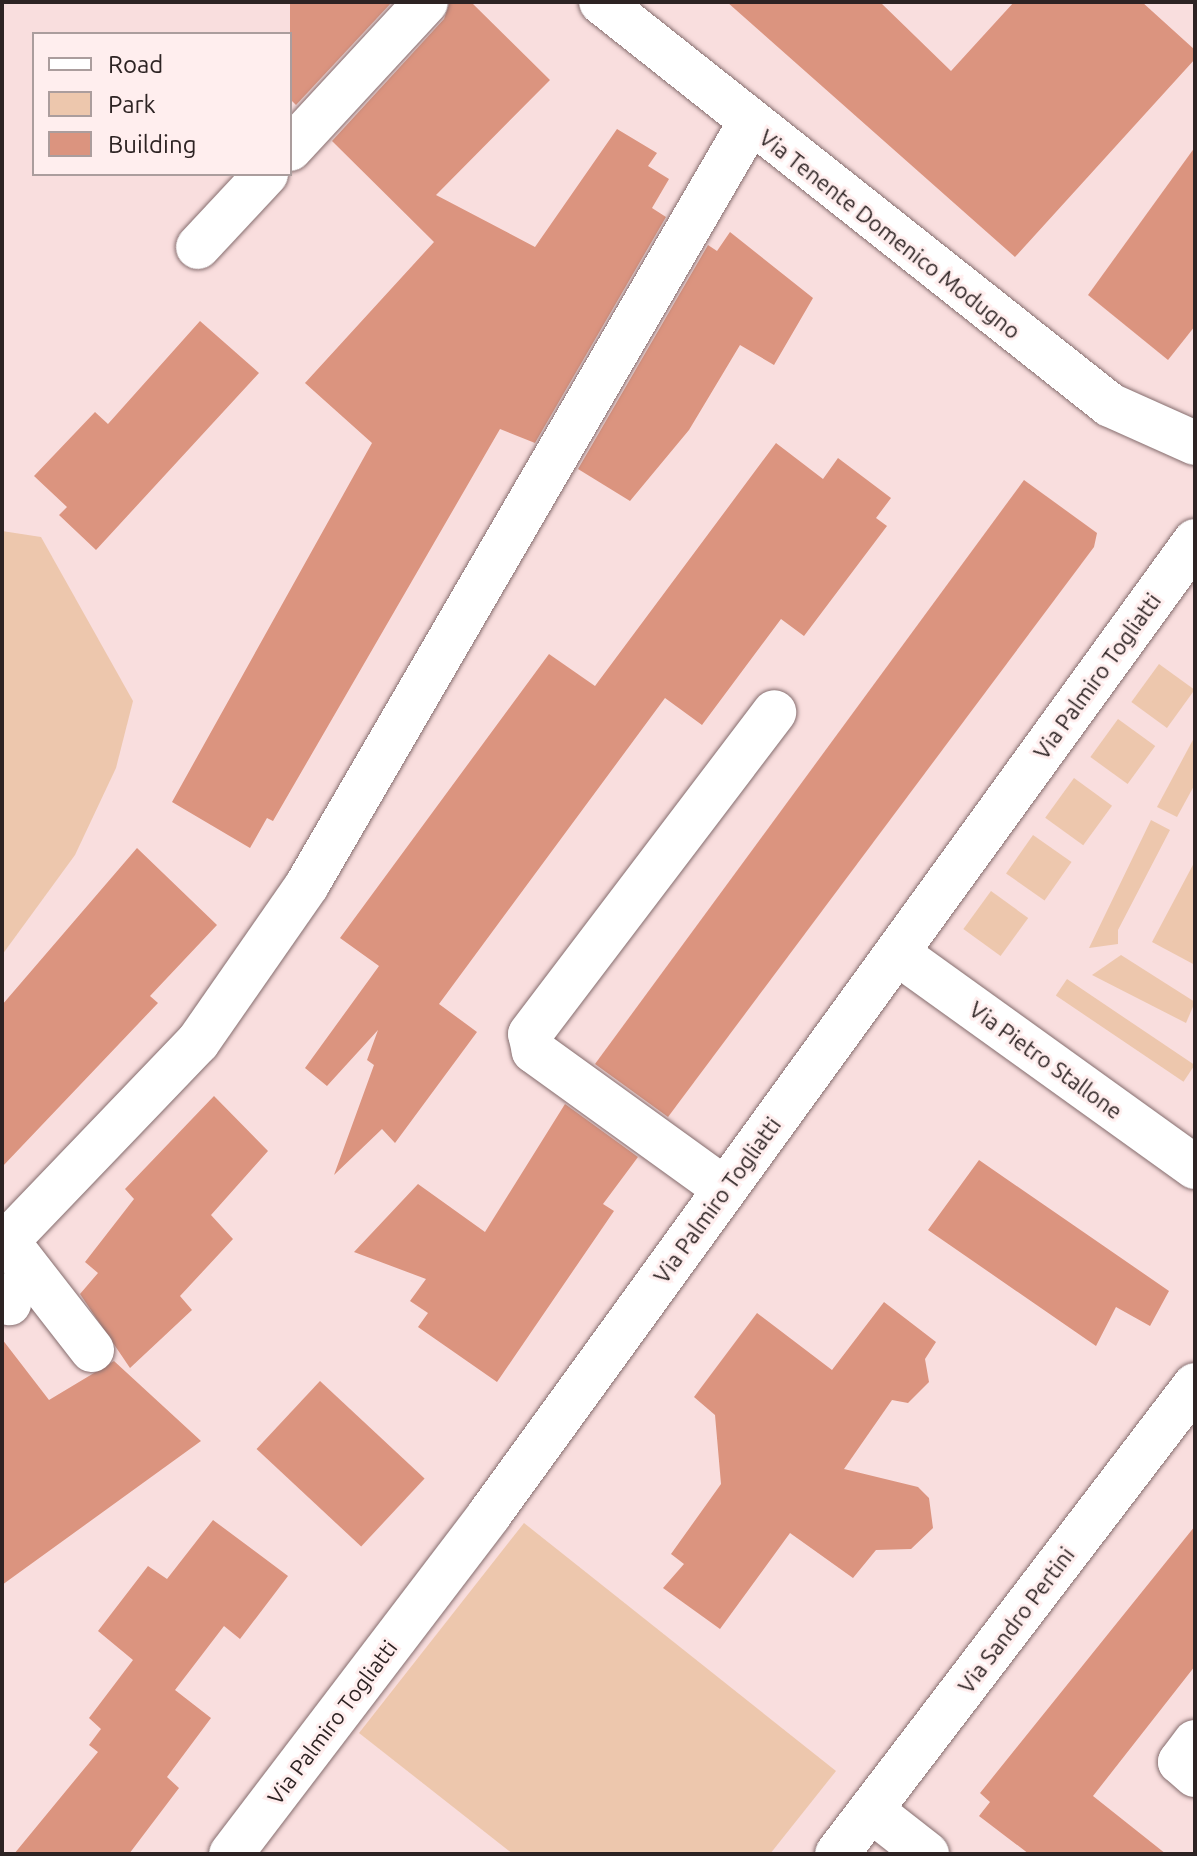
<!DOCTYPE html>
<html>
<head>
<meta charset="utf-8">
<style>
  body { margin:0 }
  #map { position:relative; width:1197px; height:1856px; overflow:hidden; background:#f9dede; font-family:Ubuntu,sans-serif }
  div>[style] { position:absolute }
  .green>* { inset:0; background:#edc7ad; transform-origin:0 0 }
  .building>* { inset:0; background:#db947f; transform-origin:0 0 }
  .roads { filter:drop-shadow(0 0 2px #856d6e) drop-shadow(0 0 2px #856d6e) }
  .minor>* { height:44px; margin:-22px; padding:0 22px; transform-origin:22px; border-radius:22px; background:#fff }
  span { translate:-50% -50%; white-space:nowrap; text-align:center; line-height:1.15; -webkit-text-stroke:6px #fee; paint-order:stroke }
  .street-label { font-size:22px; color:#2d2323 }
  .frame { position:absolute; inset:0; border:4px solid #2d2323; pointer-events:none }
  .legend { position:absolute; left:32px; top:32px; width:260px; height:144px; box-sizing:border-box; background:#fee; border:2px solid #ab9d9d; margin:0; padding:10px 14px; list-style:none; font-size:24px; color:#2d2323 }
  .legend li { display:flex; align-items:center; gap:16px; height:40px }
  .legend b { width:40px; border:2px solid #ab9d9d }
</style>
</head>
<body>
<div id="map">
  <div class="green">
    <div style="clip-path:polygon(2px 531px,41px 537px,133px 701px,116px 768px,75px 855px,2px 955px)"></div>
    <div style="left:1159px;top:664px;width:44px;height:47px;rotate:36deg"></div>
    <div style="left:1118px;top:719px;width:46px;height:47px;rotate:36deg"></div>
    <div style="clip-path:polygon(1195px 736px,1195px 784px,1177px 817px,1157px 807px)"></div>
    <div style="left:1074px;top:778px;width:47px;height:49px;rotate:36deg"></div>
    <div style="clip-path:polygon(1151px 820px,1170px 830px,1118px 930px,1118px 944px,1089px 948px)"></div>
    <div style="left:1033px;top:835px;width:47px;height:47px;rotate:35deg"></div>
    <div style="clip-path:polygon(1195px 861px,1195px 965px,1152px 942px)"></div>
    <div style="left:991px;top:891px;width:46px;height:47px;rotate:36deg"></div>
    <div style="clip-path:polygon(1121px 955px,1195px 1002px,1186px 1023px,1092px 975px)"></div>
    <div style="left:1067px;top:979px;width:154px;height:20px;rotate:34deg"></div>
    <div style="clip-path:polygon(524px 1523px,836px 1771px,770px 1854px,513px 1854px,359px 1733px)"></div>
  </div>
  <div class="building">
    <div style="clip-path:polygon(290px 2px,392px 2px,296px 105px,290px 99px)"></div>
    <div style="clip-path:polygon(450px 2px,471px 2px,550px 80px,436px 195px,535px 247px,617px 129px,657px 153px,648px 166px,669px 179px,652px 208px,666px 217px,535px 443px,500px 429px,273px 821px,267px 818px,250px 848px,172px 802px,372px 443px,305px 383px,434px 242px,332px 141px,444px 19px)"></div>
    <div style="clip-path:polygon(727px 2px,880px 2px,951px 71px,1014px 2px,1142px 2px,1195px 50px,1195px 59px,1015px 257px)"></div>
    <div style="clip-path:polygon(1195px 147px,1195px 326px,1168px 360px,1088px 295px)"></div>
    <div style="clip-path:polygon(730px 232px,813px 298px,774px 365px,740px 345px,689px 430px,630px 501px,578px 469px,708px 245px,717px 251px)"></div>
    <div style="clip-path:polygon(200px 321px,259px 373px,96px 550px,59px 515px,67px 507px,34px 476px,95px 412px,108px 424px)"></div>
    <div style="clip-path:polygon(776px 443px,823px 479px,838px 458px,891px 498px,876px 518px,887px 526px,804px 636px,781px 619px,702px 725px,665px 698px,439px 1004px,477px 1032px,395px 1143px,382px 1129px,334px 1175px,374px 1065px,367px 1060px,378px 1030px,327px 1086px,305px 1068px,379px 966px,340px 938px,549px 654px,595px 686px)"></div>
    <div style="clip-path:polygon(1024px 480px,1097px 533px,1094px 547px,668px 1117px,595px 1064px)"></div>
    <div style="clip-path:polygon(137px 848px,217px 925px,150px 996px,158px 1003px,2px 1167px,2px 1005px)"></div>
    <div style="clip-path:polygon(214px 1096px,268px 1151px,211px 1215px,233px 1239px,180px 1296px,192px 1310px,130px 1368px,80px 1294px,98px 1273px,85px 1262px,134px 1199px,125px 1189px)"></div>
    <div style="clip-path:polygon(565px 1104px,638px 1157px,603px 1204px,614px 1211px,497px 1382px,418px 1327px,428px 1313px,410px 1301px,426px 1279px,354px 1252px,418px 1184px,485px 1232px)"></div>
    <div style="clip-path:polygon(979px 1160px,1169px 1291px,1150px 1326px,1116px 1307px,1096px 1346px,928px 1230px)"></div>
    <div style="clip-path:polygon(884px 1302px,936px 1342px,925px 1359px,929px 1382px,908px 1403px,892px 1400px,844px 1469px,918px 1487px,929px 1498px,933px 1528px,911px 1549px,876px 1550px,853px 1578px,790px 1533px,720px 1629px,663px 1588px,684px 1564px,671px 1554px,721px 1484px,715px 1415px,694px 1397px,757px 1313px,832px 1370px)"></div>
    <div style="clip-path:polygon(2px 1339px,49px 1400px,114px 1361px,201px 1441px,2px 1585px)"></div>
    <div style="left:320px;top:1381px;width:143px;height:93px;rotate:43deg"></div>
    <div style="clip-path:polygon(213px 1520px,288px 1576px,240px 1639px,224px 1626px,175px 1690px,211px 1718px,167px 1777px,179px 1788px,129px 1854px,14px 1854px,98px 1752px,89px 1745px,101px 1729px,89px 1718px,133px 1660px,98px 1631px,148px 1566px,167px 1579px)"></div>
    <div style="clip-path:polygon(1195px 1526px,1195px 1666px,1093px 1796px,1166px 1854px,1029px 1854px,979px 1816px,990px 1802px,980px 1793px)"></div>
  </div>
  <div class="roads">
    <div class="minor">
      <div style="left:601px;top:2px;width:649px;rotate:38.37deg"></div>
      <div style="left:1110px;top:405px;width:93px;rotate:24.1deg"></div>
      <div style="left:290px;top:149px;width:200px;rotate:-47.2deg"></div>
      <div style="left:198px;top:247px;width:100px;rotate:-47deg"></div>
      <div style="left:897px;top:953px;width:367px;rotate:35.7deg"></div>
      <div style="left:725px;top:1189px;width:236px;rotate:-144.2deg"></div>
      <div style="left:534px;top:1051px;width:17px;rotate:-103deg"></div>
      <div style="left:530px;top:1034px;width:404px;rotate:-52.8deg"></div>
      <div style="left:2px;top:1295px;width:11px;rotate:49deg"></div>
      <div style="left:92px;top:1350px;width:138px;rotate:-127.9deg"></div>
      <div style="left:7px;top:1241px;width:276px;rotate:-46.2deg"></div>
      <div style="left:198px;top:1042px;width:191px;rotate:-55.2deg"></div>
      <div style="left:307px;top:885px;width:880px;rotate:-59.85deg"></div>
      <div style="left:1195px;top:1742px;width:25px;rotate:127deg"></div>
      <div style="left:1180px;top:1762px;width:20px;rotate:41deg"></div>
      <div style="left:872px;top:1811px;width:70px;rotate:38deg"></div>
      <div style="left:231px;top:1854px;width:426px;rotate:-52.7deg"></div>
      <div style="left:489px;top:1515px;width:1203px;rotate:-54.06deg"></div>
      <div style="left:837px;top:1854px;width:590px;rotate:-52.64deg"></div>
    </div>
  </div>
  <div class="street-label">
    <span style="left:890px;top:234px;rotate:38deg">Via Tenente Domenico Modugno</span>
    <span style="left:1097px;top:676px;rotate:-54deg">Via Palmiro Togliatti</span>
    <span style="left:1046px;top:1060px;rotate:36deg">Via Pietro Stallone</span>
    <span style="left:717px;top:1200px;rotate:-54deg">Via Palmiro Togliatti</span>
    <span style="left:1016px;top:1620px;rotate:-53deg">Via Sandro Pertini</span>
    <span style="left:332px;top:1722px;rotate:-53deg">Via Palmiro Togliatti</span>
  </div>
  <div class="frame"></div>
  <ul class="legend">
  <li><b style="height:10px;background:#fff"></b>Road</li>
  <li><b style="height:22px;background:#edc7ad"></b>Park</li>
  <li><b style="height:22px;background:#db947f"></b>Building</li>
  </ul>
</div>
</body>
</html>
